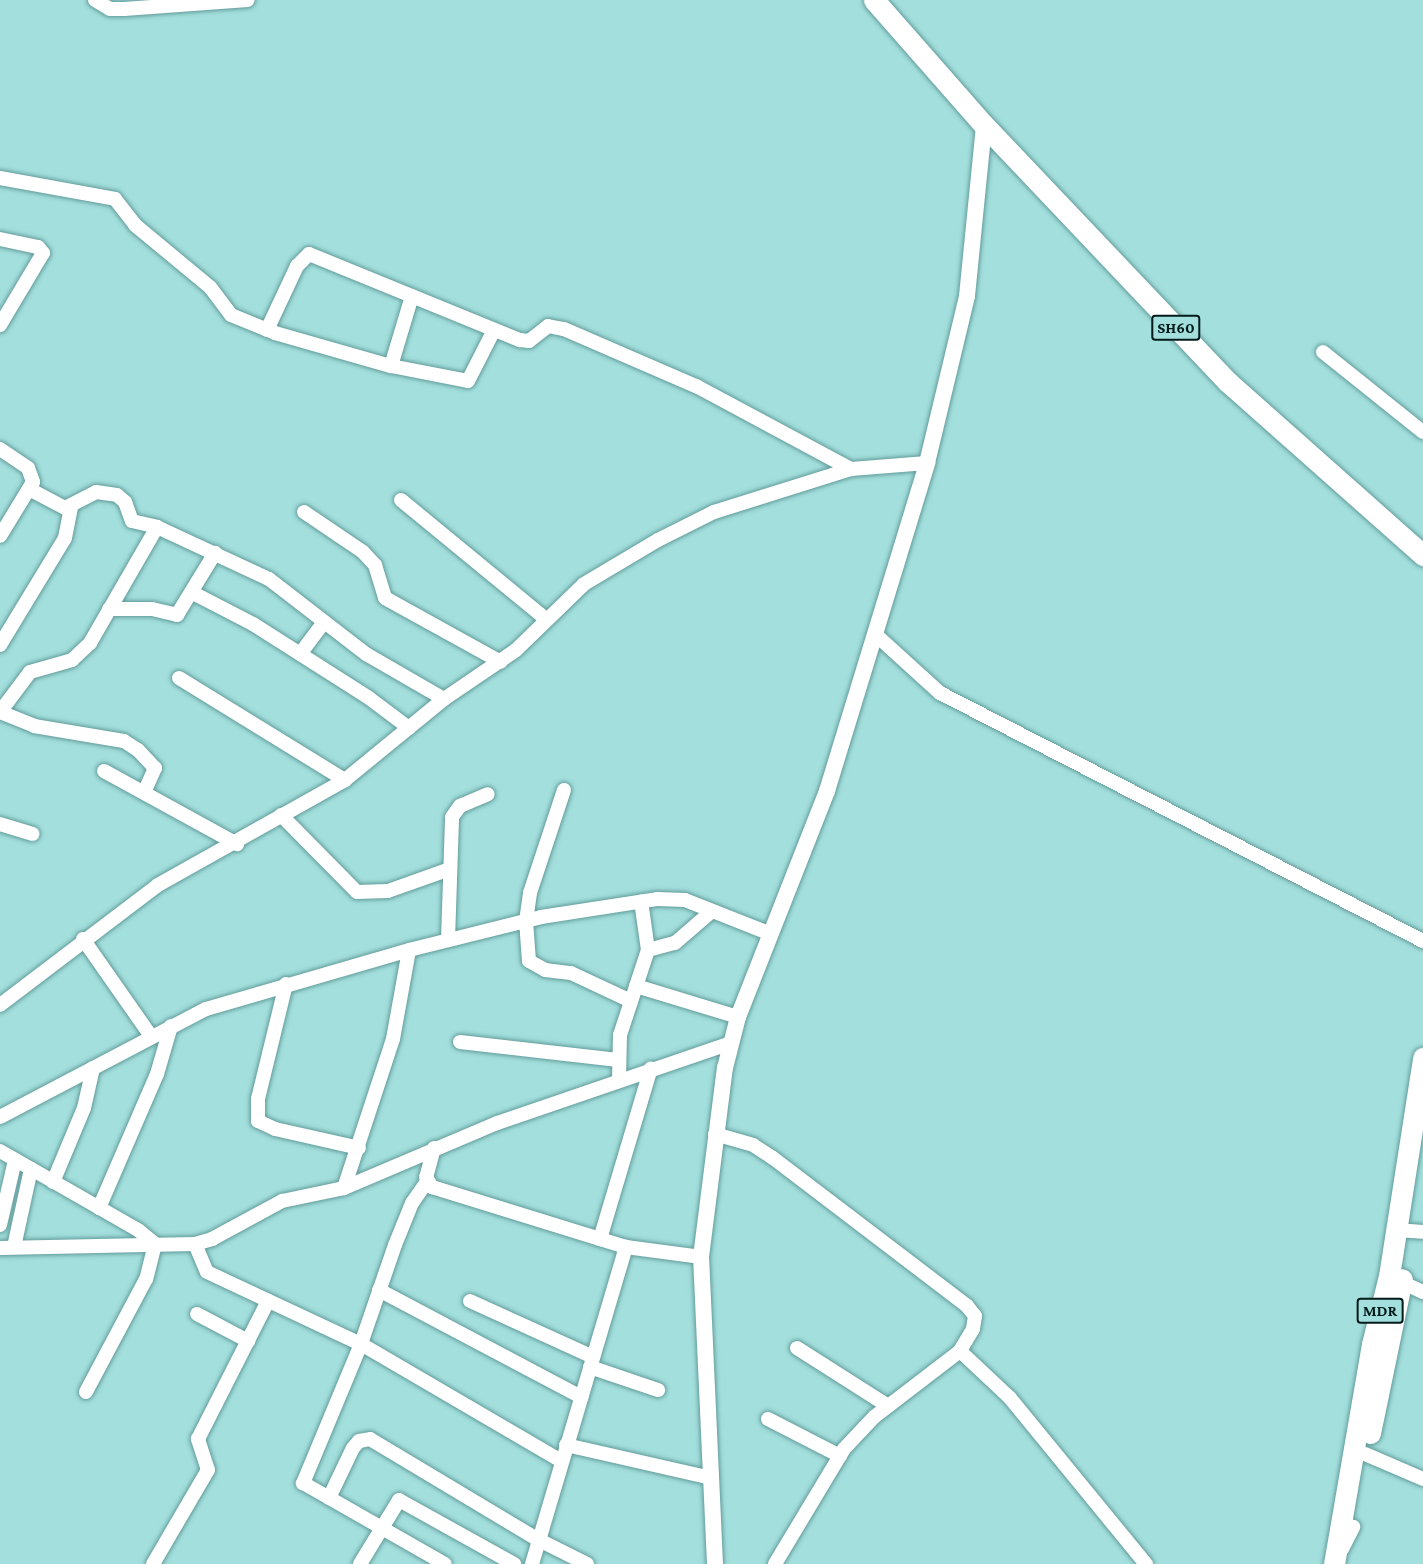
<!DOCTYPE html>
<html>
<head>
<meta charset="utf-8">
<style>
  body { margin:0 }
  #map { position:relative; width:1423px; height:1564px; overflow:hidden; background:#a3dfdd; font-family:"Crimson Pro",serif }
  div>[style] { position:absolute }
  .roads { filter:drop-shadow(0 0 2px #629c9b) drop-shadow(0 0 2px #629c9b) }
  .minor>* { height:14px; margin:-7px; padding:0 7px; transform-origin:7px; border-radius:7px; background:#fff }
  .tertiary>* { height:16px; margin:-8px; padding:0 8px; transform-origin:8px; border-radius:8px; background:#fff }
  .primary>* { height:21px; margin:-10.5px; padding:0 10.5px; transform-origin:10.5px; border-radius:10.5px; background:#fff }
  span { translate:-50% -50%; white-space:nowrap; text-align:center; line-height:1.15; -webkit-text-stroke:4.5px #a3dfdd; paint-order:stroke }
  .shield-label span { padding:2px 4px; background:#a3dfdd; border:2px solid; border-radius:4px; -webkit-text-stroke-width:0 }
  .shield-label { font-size:16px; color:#031b1b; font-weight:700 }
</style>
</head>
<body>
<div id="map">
  <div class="roads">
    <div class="minor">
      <div style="left:95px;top:0;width:17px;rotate:31deg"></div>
      <div style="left:110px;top:9px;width:14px"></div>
      <div style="left:124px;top:9px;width:124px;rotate:-4.2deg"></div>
      <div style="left:0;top:178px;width:117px;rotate:10.3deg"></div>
      <div style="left:115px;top:199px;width:33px;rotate:52deg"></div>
      <div style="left:135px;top:225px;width:97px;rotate:39.6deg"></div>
      <div style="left:210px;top:287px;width:35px;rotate:53deg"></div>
      <div style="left:231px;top:315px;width:48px;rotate:22.2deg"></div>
      <div style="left:275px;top:333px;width:121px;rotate:15.9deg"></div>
      <div style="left:391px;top:366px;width:78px;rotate:11deg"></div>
      <div style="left:468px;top:381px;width:57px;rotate:-63deg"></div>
      <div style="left:0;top:239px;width:39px;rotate:12deg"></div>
      <div style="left:38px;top:247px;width:8px;rotate:50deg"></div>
      <div style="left:43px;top:253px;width:84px;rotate:120.8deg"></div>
      <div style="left:267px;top:330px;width:71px;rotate:-64.9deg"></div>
      <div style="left:297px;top:266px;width:17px;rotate:-45deg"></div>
      <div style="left:309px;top:254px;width:228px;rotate:22.2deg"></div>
      <div style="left:520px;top:340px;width:9px;rotate:6deg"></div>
      <div style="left:529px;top:341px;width:24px;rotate:-38deg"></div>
      <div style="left:548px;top:326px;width:16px;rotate:11deg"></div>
      <div style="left:564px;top:329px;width:144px;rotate:23.4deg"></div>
      <div style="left:696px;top:386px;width:176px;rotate:28.2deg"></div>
      <div style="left:1323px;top:352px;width:128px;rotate:38.7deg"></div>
      <div style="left:391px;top:366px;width:73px;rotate:-73.3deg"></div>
      <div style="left:0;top:449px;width:34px;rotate:34deg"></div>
      <div style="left:28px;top:468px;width:15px;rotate:70deg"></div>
      <div style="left:33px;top:482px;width:63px;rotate:121.4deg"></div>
      <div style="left:29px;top:489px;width:41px;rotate:27.8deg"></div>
      <div style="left:65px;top:508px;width:35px;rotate:-27deg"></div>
      <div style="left:96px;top:492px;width:21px;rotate:8deg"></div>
      <div style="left:117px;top:495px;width:11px;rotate:41deg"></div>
      <div style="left:125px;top:502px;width:20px;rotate:70deg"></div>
      <div style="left:132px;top:521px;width:26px;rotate:13deg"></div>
      <div style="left:157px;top:527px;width:123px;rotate:24.9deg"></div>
      <div style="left:269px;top:579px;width:123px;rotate:37.7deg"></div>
      <div style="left:366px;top:654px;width:90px;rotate:30deg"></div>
      <div style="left:401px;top:500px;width:188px;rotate:39.4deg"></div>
      <div style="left:304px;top:512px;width:71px;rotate:34.1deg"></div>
      <div style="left:363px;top:552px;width:18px;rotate:47deg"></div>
      <div style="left:375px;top:565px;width:34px;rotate:73deg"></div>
      <div style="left:385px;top:598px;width:132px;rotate:28.9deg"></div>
      <div style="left:193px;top:593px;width:68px;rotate:27.3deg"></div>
      <div style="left:253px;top:624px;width:138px;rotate:32.5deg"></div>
      <div style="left:369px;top:698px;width:50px;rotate:36.9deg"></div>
      <div style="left:109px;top:609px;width:43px"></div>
      <div style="left:152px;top:609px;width:26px;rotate:13deg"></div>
      <div style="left:177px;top:615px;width:73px;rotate:-58.5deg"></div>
      <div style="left:876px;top:635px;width:86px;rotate:42.2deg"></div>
      <div style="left:940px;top:693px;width:543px;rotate:27.18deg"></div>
      <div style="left:0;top:645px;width:125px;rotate:-58.7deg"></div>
      <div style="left:65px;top:538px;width:33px;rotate:-79deg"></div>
      <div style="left:300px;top:654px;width:40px;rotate:-53deg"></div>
      <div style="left:179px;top:678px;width:195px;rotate:31.6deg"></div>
      <div style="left:0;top:712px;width:50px;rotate:-53.1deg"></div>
      <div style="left:30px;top:672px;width:44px;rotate:-15.9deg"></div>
      <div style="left:72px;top:660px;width:25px;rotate:-43deg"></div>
      <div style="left:90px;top:643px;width:134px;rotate:-60deg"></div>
      <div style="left:0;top:712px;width:37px;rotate:22deg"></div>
      <div style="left:34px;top:726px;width:91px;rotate:9.5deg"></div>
      <div style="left:124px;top:741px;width:17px;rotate:33deg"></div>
      <div style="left:138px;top:750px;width:25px;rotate:47deg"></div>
      <div style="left:155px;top:768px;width:27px;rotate:114deg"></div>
      <div style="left:104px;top:771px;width:152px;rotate:28.8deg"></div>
      <div style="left:564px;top:790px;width:108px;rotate:108.3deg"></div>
      <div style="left:530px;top:893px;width:28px;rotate:98deg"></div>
      <div style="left:526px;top:921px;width:40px;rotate:85.7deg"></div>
      <div style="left:529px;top:961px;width:18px;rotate:29deg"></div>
      <div style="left:545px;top:970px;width:26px;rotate:7deg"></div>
      <div style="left:571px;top:973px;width:64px;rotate:25deg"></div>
      <div style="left:281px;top:815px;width:108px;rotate:45.4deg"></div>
      <div style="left:357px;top:892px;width:31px;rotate:-2deg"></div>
      <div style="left:388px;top:891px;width:66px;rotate:-19.5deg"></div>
      <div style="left:0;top:824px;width:34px;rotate:17deg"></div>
      <div style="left:83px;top:939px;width:118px;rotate:55deg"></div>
      <div style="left:448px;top:940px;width:123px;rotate:-88.1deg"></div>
      <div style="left:452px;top:817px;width:14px;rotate:-54deg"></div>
      <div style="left:460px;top:806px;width:30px;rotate:-23deg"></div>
      <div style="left:648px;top:950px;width:28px;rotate:-15deg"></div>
      <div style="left:675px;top:943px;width:49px;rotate:-40.9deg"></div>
      <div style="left:286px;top:984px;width:118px;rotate:103.7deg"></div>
      <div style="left:258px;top:1099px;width:22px;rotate:90deg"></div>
      <div style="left:258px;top:1121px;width:19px;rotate:25deg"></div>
      <div style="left:275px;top:1129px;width:86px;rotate:12.7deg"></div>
      <div style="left:636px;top:986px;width:107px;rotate:16.9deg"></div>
      <div style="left:0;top:1005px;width:198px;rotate:-37.2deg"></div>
      <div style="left:158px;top:885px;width:214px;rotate:-29.3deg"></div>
      <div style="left:345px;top:780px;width:128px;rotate:-39.3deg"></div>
      <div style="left:444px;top:699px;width:87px;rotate:-34.2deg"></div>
      <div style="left:516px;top:650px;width:95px;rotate:-44.1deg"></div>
      <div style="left:584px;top:584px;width:86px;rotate:-30.7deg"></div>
      <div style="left:658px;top:540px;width:63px;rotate:-26.6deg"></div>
      <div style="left:714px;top:512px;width:144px;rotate:-17.4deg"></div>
      <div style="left:851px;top:469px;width:76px;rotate:-4.5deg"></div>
      <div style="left:460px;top:1042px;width:159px;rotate:6.5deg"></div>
      <div style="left:619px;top:1079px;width:44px;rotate:-88.7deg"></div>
      <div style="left:620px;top:1035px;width:89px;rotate:-71.8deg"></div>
      <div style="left:648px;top:950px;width:49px;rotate:-98.1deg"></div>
      <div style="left:0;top:1117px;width:233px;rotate:-27.7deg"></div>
      <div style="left:206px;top:1009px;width:211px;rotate:-16.2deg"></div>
      <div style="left:409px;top:950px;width:136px;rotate:-14deg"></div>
      <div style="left:541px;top:917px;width:117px;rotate:-8.8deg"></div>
      <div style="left:657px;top:899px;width:28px;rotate:2deg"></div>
      <div style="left:685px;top:900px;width:92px;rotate:21.6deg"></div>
      <div style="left:715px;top:1134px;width:40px;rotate:16deg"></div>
      <div style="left:753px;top:1145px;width:24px;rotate:33deg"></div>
      <div style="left:773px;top:1158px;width:244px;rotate:37.3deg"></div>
      <div style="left:967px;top:1306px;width:13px;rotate:51deg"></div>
      <div style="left:975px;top:1316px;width:13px;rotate:99deg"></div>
      <div style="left:973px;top:1329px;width:26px;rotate:121deg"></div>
      <div style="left:960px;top:1351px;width:108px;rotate:142.5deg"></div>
      <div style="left:874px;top:1417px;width:44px;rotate:133.2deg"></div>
      <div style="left:844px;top:1449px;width:134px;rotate:121deg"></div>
      <div style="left:434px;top:1148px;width:30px;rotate:105deg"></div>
      <div style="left:426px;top:1177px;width:12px;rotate:59deg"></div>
      <div style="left:432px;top:1187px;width:203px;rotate:17.2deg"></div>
      <div style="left:626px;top:1247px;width:76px;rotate:7.6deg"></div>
      <div style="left:0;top:1151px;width:159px;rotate:29.8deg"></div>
      <div style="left:138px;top:1230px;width:22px;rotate:39deg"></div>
      <div style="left:155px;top:1244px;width:36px;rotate:104deg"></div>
      <div style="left:146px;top:1279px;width:128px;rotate:118deg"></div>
      <div style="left:53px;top:1182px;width:80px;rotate:-67.3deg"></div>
      <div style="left:84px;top:1108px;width:41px;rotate:-77.3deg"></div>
      <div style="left:426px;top:1183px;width:24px;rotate:125deg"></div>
      <div style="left:412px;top:1203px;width:45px;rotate:112deg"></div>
      <div style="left:395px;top:1245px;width:105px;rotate:109deg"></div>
      <div style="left:361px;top:1344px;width:151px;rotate:112.6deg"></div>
      <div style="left:303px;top:1483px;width:163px;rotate:29.7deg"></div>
      <div style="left:344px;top:1188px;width:157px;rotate:-71.8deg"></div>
      <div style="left:393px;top:1039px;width:90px;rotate:-79.8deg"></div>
      <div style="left:99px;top:1208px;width:146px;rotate:-66.6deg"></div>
      <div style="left:157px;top:1074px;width:50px;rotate:-73.7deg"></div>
      <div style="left:0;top:1225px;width:67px;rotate:-77deg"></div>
      <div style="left:1396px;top:1230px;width:27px;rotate:4deg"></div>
      <div style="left:600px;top:1239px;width:178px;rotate:-73.4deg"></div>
      <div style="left:195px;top:1244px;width:30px;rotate:67deg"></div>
      <div style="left:207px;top:1272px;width:170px;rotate:25.1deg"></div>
      <div style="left:361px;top:1344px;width:232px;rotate:30.3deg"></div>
      <div style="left:14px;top:1247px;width:80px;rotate:-77.7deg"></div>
      <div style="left:0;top:1248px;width:195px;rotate:-1.2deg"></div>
      <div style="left:195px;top:1244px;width:18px;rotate:-16deg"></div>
      <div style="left:212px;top:1239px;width:80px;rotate:-28.5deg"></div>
      <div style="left:282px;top:1201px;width:63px;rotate:-11.8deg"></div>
      <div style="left:344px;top:1188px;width:166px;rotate:-23deg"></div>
      <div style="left:497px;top:1123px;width:246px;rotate:-18.9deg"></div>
      <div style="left:1395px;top:1279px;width:31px;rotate:25deg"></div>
      <div style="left:379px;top:1290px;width:229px;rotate:27.9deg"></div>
      <div style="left:470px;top:1301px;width:135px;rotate:24.5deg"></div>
      <div style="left:197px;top:1314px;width:58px;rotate:27.9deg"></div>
      <div style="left:797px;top:1348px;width:108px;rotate:32.5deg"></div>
      <div style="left:960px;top:1351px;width:69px;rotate:43.2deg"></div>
      <div style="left:1010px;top:1398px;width:215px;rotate:50.7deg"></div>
      <div style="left:590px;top:1367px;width:72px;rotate:18.7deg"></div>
      <div style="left:768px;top:1419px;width:81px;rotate:27.2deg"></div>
      <div style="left:566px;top:1445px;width:149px;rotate:12.8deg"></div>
      <div style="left:1365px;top:1454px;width:63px;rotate:23.3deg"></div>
      <div style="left:329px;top:1498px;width:55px;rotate:-64.4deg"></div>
      <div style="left:353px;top:1448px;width:9px;rotate:-49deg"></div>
      <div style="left:359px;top:1441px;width:11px;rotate:-10deg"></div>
      <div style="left:370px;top:1439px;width:195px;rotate:30.9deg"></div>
      <div style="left:537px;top:1539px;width:56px;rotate:26.6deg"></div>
      <div style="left:1342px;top:1549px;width:25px;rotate:-63deg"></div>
      <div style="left:153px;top:1564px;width:109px;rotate:-59.7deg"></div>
      <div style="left:208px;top:1470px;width:33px;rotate:-108deg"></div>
      <div style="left:198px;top:1439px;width:155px;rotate:-63.1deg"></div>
      <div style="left:360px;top:1564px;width:75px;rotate:-58.6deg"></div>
      <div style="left:399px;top:1500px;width:132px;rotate:29.1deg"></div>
      <div style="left:532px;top:1564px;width:331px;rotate:-73.5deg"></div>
    </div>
    <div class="tertiary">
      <div style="left:715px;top:1564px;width:307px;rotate:-92.6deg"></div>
      <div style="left:701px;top:1257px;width:191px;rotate:-82.8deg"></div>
      <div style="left:725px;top:1068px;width:53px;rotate:-75.7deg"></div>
      <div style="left:738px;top:1017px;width:243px;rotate:-68.5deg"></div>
      <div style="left:827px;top:791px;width:343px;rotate:-73deg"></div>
      <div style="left:927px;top:463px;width:172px;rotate:-76.5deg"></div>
      <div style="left:967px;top:296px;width:172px;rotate:-84.3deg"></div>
    </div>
    <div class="primary">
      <div style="left:874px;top:0;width:167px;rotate:48.7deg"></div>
      <div style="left:984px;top:125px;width:354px;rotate:46.5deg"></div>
      <div style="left:1228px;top:382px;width:261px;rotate:41.6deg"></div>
      <div style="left:1370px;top:1433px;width:157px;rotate:-78.3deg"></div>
      <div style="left:1334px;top:1564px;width:223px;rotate:-80.2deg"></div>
      <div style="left:1372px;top:1344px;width:70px;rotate:-76deg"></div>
      <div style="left:1389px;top:1276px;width:221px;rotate:-81.1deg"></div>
    </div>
  </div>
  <div class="shield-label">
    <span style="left:1176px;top:328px">SH60</span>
    <span style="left:1380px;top:1311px">MDR</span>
  </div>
</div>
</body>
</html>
